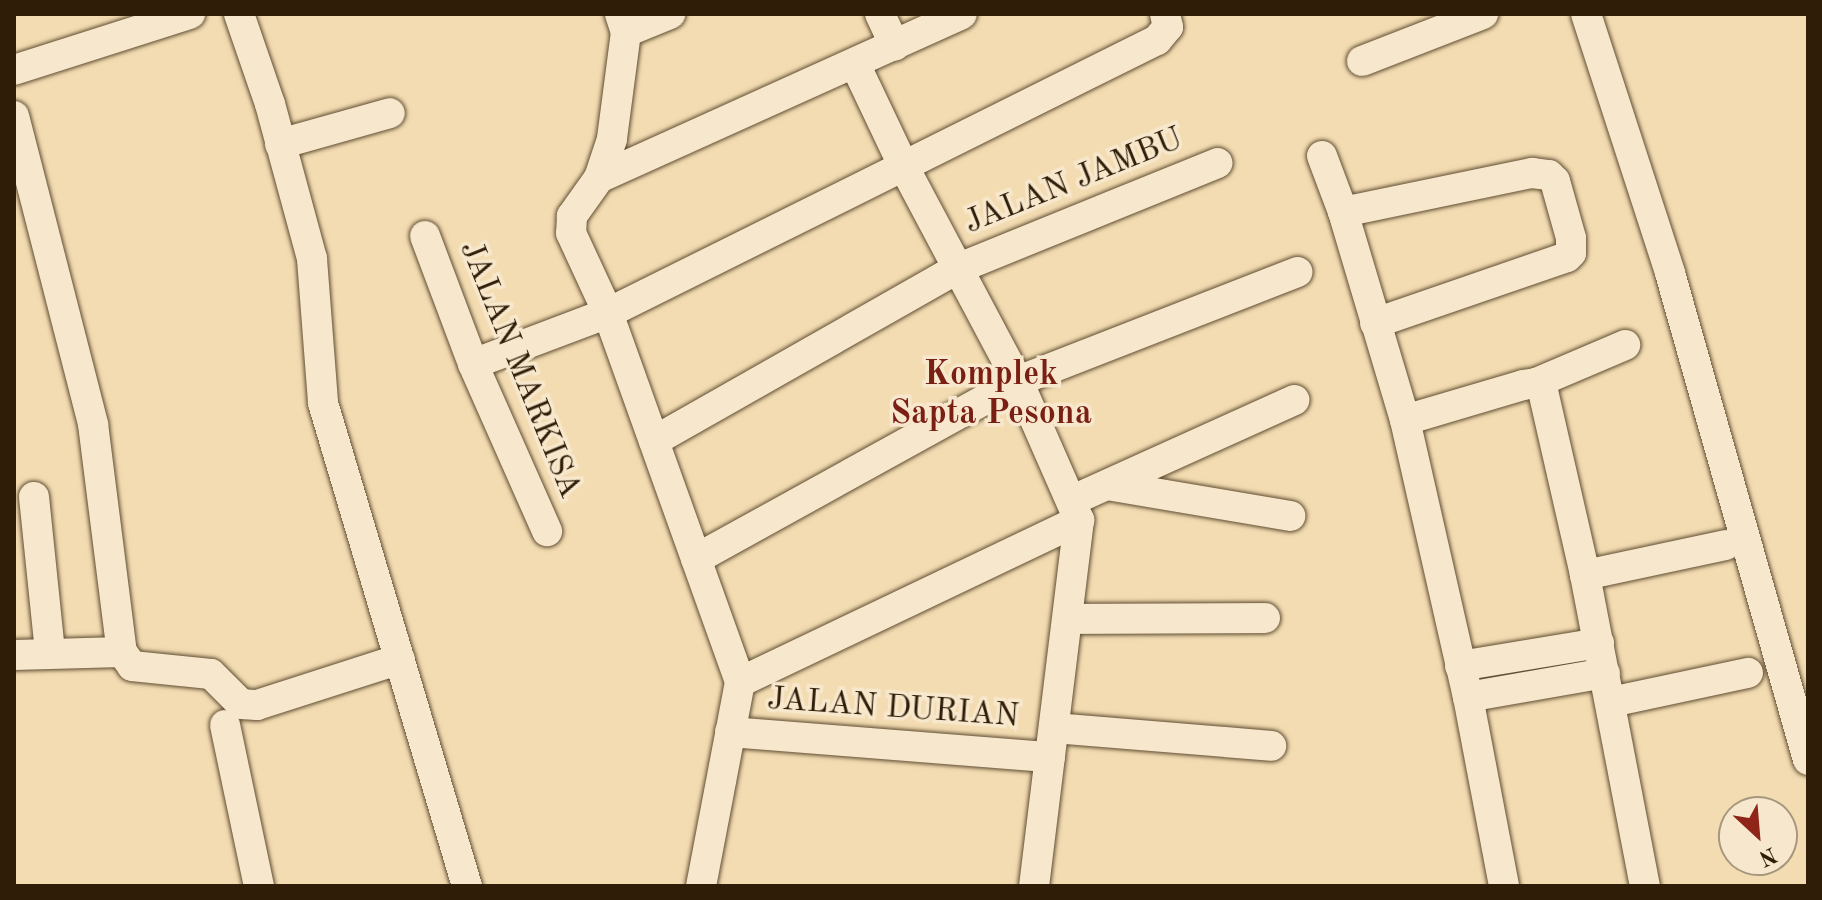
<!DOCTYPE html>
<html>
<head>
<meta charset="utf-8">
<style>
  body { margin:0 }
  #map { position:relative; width:1822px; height:900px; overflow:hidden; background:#f3dcb2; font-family:"Old Standard TT",serif }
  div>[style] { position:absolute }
  .roads { filter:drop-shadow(0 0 2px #604d32) drop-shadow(0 0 2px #604d32) }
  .street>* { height:30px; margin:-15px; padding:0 15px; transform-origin:15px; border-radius:15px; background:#f7e8cd }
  span { translate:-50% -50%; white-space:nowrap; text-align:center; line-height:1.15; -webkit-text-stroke:7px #f7e8cd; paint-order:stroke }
  .street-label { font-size:32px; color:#2f1d08 }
  .neighbourhood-label { font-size:34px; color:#7a1f14; font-weight:700 }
  .frame { position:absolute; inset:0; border:16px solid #2f1d08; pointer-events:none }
  .north { position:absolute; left:1718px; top:796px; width:80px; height:80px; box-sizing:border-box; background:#f7e8cd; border:2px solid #a7977e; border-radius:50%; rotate:154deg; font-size:22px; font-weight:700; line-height:32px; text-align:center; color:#2f1d08 }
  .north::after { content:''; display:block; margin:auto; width:28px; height:36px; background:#8f2418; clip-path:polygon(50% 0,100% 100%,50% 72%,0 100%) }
</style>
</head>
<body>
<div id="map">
  <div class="roads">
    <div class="street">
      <div style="left:239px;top:14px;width:95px;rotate:71deg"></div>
      <div style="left:270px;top:104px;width:161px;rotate:74.8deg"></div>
      <div style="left:312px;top:259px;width:144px;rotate:85.6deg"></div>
      <div style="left:323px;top:403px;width:504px;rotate:73.4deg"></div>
      <div style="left:620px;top:14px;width:19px;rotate:72deg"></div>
      <div style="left:626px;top:32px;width:108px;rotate:97.5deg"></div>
      <div style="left:612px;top:139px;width:41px;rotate:108.4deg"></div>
      <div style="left:599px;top:178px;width:47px;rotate:125.4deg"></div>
      <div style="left:572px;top:216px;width:17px;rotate:93deg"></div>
      <div style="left:571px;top:233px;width:88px;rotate:65.2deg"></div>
      <div style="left:608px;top:313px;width:392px;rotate:70.3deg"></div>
      <div style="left:740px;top:682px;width:208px;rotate:100.8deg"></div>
      <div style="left:880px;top:14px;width:35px;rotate:65deg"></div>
      <div style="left:1586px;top:14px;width:272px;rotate:72deg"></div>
      <div style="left:1670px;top:273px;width:506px;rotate:74.18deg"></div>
      <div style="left:626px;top:32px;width:48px;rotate:-22.2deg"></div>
      <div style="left:1362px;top:61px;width:130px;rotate:-21.2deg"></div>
      <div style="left:855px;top:64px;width:114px;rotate:64.6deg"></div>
      <div style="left:904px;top:167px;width:242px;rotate:62deg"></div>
      <div style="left:1018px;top:381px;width:152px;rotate:66.3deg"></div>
      <div style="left:1079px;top:520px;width:369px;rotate:97deg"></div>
      <div style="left:14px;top:70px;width:185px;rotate:-17.7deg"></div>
      <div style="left:14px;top:116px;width:318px;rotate:75.6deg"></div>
      <div style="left:93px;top:424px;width:230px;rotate:82.8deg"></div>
      <div style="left:122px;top:652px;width:17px;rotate:54deg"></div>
      <div style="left:132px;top:666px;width:79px;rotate:5.8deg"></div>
      <div style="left:211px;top:674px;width:42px;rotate:45deg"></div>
      <div style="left:241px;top:704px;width:16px;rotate:4deg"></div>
      <div style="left:257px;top:705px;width:150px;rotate:-17.8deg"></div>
      <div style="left:280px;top:144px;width:114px;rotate:-15.7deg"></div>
      <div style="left:1322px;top:156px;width:60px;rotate:69.4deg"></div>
      <div style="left:1343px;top:212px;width:217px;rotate:73.4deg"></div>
      <div style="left:1405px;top:420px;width:284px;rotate:77.2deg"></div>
      <div style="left:1468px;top:697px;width:139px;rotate:-9.9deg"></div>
      <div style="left:599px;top:178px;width:398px;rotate:-24.3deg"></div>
      <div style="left:1343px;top:212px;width:193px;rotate:-11.7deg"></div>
      <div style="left:1532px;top:173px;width:17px;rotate:7deg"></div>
      <div style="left:1549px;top:175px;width:8px;rotate:45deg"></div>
      <div style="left:1555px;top:181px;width:59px;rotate:74.3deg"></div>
      <div style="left:1571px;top:238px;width:15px;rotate:90deg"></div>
      <div style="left:1571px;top:253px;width:6px;rotate:135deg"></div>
      <div style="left:1567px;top:257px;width:203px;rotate:161deg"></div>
      <div style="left:425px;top:236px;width:137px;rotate:69.4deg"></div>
      <div style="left:473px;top:364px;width:183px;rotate:66.1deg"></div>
      <div style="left:473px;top:364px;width:144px;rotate:-20.7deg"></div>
      <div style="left:608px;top:313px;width:613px;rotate:-26.44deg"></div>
      <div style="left:1157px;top:40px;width:17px;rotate:-50deg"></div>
      <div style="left:1168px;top:27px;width:13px;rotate:-103deg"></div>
      <div style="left:1536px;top:383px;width:97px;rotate:-23.1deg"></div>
      <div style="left:1405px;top:420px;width:123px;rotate:-16.5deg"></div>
      <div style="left:1523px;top:385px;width:13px;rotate:-9deg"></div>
      <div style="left:1536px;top:383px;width:11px;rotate:49deg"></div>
      <div style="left:1543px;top:391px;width:189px;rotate:77.1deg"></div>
      <div style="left:1585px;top:575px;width:317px;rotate:79.1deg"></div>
      <div style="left:654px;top:441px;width:351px;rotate:-29.6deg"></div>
      <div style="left:959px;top:268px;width:279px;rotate:-22.1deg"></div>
      <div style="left:1107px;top:485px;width:186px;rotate:9.6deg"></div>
      <div style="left:34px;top:497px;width:156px;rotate:84.1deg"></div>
      <div style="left:1073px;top:500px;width:243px;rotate:-24.3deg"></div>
      <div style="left:696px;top:559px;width:368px;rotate:-28.9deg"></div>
      <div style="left:1018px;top:381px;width:300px;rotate:-21.3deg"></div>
      <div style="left:1585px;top:575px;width:144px;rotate:-12deg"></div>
      <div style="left:1069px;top:619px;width:196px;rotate:-0.3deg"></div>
      <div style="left:14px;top:655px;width:108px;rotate:-1.6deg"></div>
      <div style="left:1460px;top:666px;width:141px;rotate:-9.4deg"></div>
      <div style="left:740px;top:682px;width:376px;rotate:-25.5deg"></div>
      <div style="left:1468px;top:697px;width:192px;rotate:79.2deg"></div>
      <div style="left:1611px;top:702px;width:140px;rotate:-12deg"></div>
      <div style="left:225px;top:725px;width:165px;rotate:78.1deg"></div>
      <div style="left:1054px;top:728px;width:218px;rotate:4.7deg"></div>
      <div style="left:730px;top:732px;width:321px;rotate:4.5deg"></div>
    </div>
  </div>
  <div class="street-label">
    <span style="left:1074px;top:182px;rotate:-22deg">JALAN JAMBU</span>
    <span style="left:519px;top:370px;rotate:68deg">JALAN MARKISA</span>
    <span style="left:893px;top:709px;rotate:4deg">JALAN DURIAN</span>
  </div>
  <div class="neighbourhood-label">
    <span style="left:991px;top:395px">Komplek<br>Sapta Pesona</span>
  </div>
  <div class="frame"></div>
  <div class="north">N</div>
</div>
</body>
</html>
